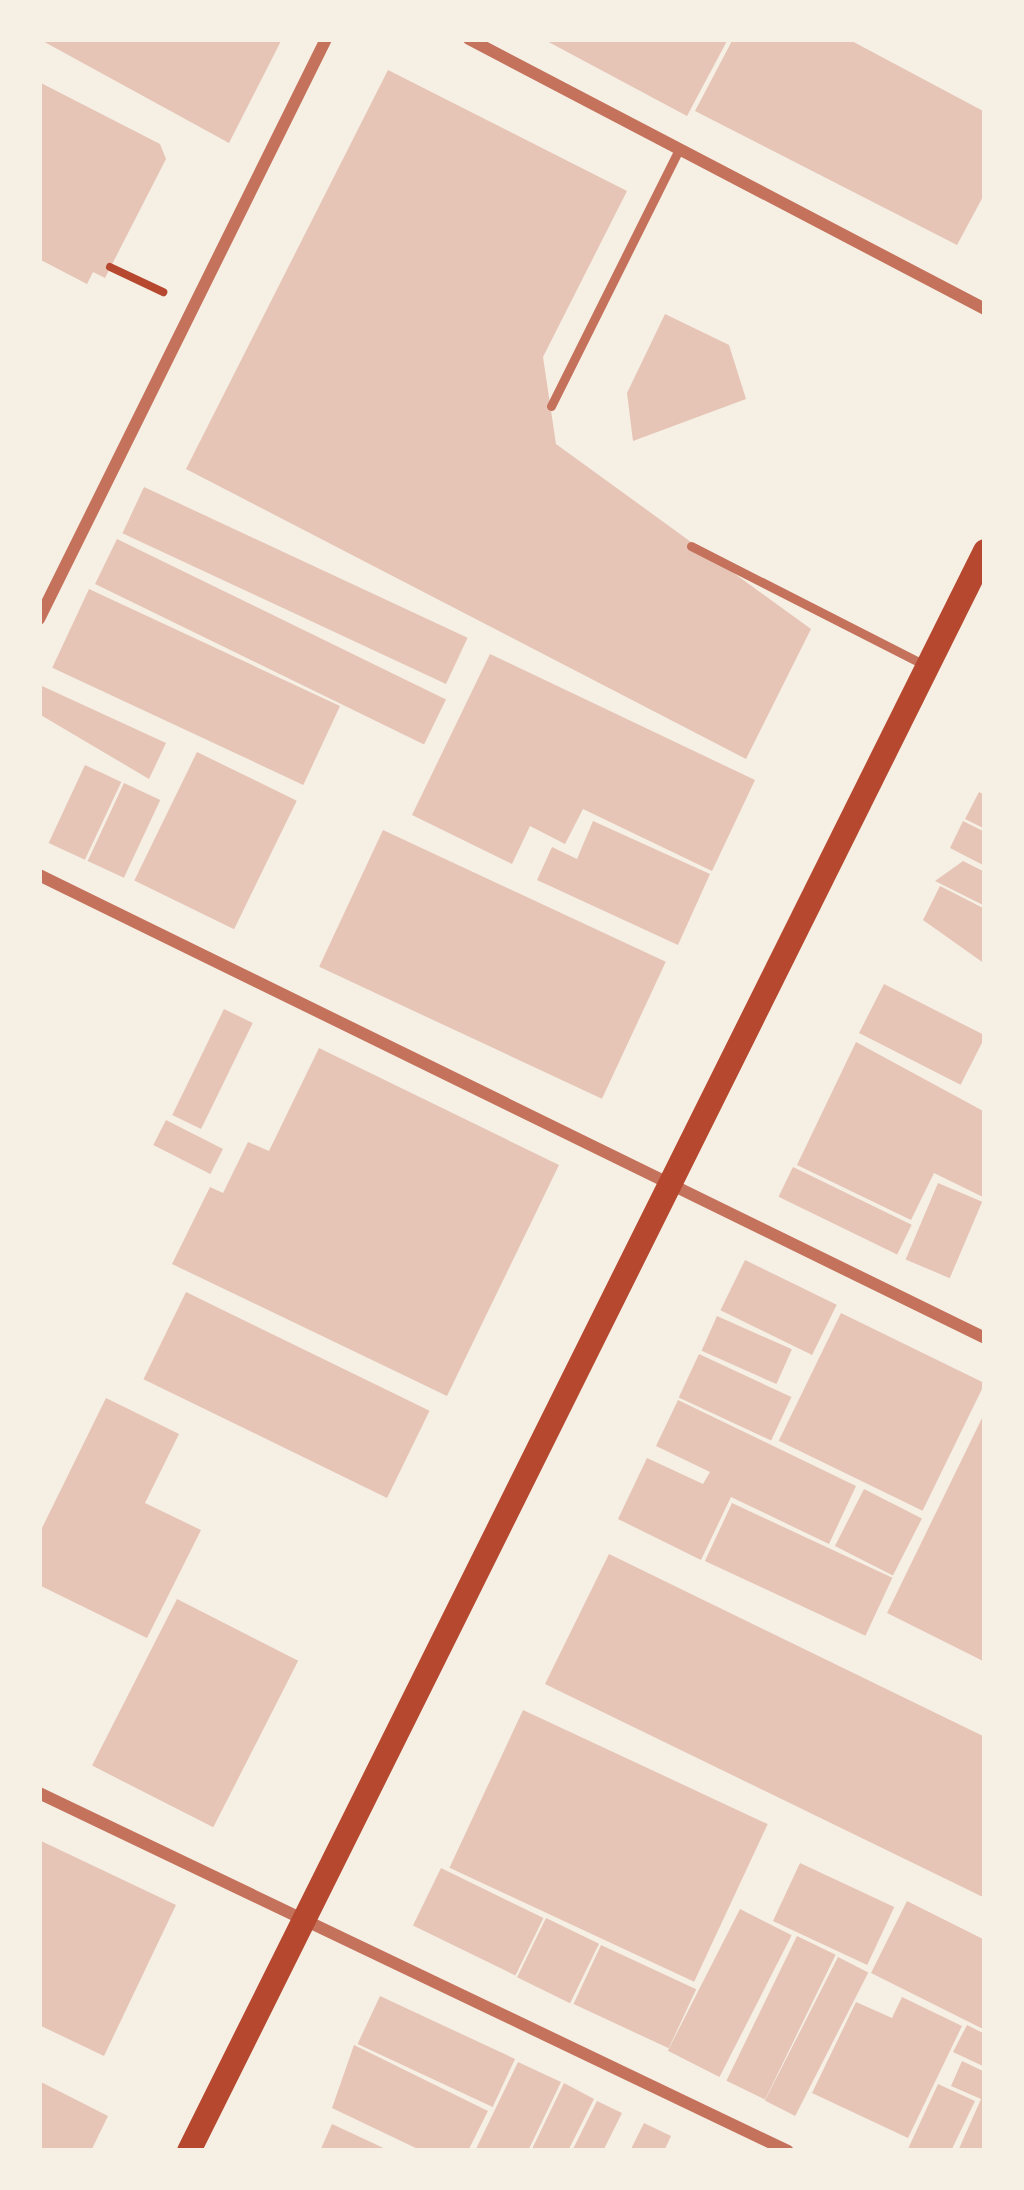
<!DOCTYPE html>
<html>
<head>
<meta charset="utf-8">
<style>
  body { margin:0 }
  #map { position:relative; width:1024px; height:2190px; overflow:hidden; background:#f6efe4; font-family:Mulish,sans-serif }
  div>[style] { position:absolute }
  .building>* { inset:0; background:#e6c5b7; transform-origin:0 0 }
  .path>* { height:8px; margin:-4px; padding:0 4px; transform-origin:4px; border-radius:4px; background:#b5482f }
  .service>* { height:9px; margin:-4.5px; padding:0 4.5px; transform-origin:4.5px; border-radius:4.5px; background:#c5725c }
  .minor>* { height:12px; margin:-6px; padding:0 6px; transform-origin:6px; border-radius:6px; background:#c5725c }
  .secondary>* { height:24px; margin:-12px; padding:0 12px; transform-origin:12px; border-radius:12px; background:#b5482f }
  span { translate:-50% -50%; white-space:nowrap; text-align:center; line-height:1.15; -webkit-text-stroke:12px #f6efe4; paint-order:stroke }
  .frame { position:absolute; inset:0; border:42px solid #f6efe4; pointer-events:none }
</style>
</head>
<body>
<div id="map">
  <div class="building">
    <div style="clip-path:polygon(39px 39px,282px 39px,229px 143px)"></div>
    <div style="clip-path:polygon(543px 39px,728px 39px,687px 116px)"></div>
    <div style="clip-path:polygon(733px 39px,848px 39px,985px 112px,985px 193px,957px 245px,695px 111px)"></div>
    <div style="clip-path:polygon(388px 70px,627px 191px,543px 357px,556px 444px,811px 629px,746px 759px,186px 469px)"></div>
    <div style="clip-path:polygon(39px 82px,160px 144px,166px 159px,105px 278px,93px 272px,87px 284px,39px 259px)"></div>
    <div style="clip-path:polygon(665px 314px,729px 345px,746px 399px,633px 441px,627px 393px)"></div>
    <div style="left:144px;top:487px;width:357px;height:51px;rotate:25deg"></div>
    <div style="left:117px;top:539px;width:366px;height:50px;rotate:26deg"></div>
    <div style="left:89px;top:589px;width:277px;height:87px;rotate:25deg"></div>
    <div style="clip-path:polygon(490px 654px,755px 780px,712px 871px,583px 809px,565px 844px,530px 826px,512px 864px,412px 815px)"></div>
    <div style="clip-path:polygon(42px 686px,166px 743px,149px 779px,39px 714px)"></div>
    <div style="left:197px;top:752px;width:111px;height:143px;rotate:26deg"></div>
    <div style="left:85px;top:765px;width:40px;height:86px;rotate:25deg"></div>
    <div style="left:124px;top:783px;width:40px;height:86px;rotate:25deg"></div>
    <div style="clip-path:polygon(979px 792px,985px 795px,985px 829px,965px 819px)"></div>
    <div style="clip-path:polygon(593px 821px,710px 874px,678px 945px,537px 880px,552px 847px,577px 859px)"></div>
    <div style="clip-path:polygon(963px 821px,985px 832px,985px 866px,950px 848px)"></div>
    <div style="left:383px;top:830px;width:312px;height:151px;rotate:25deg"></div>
    <div style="clip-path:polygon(963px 861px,985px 872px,985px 906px,935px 881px)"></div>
    <div style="clip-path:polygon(940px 886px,985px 909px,985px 964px,923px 920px)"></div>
    <div style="left:884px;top:984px;width:114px;height:55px;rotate:27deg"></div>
    <div style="left:224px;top:1009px;width:32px;height:118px;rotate:26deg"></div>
    <div style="clip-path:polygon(856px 1042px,985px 1112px,985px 1198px,934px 1173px,911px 1220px,797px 1165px)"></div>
    <div style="clip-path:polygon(319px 1048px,559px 1165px,447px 1396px,172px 1264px,210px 1187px,223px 1193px,248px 1142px,269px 1151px)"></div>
    <div style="left:166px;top:1120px;width:64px;height:28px;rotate:27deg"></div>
    <div style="left:793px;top:1167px;width:132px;height:33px;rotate:26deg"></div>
    <div style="left:938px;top:1183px;width:48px;height:83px;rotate:23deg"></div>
    <div style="left:745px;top:1260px;width:102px;height:56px;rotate:26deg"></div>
    <div style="left:186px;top:1292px;width:271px;height:97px;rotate:26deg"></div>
    <div style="left:841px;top:1313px;width:160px;height:142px;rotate:26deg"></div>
    <div style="left:717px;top:1316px;width:82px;height:38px;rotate:24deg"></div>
    <div style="left:699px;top:1354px;width:102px;height:48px;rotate:25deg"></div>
    <div style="clip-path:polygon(106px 1398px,179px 1434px,145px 1503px,201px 1530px,147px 1638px,39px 1585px,39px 1534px)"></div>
    <div style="clip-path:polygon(678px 1400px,856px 1486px,829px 1544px,731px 1497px,701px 1560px,618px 1519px,647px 1458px,703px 1484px,710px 1472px,656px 1446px)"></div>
    <div style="clip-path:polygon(985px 1412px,985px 1662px,887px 1613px)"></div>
    <div style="left:864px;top:1489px;width:65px;height:64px;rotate:27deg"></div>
    <div style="left:732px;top:1503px;width:177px;height:64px;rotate:25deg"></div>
    <div style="clip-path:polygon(609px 1554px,985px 1737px,985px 1898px,545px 1684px)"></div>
    <div style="left:177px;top:1599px;width:136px;height:187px;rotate:27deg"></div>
    <div style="left:523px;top:1710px;width:270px;height:174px;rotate:25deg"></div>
    <div style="clip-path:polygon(39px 1840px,176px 1905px,104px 2056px,39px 2025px)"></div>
    <div style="left:800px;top:1863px;width:104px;height:64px;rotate:25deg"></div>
    <div style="left:441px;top:1868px;width:114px;height:64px;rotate:26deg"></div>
    <div style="clip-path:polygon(907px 1901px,985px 1940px,985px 2030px,871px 1973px)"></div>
    <div style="left:740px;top:1909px;width:58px;height:159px;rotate:27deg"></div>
    <div style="left:546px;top:1918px;width:59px;height:66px;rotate:26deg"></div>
    <div style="left:797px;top:1936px;width:43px;height:161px;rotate:26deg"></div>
    <div style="left:601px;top:1945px;width:105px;height:65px;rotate:25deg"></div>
    <div style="left:838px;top:1957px;width:34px;height:161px;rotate:27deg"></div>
    <div style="left:380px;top:1996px;width:149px;height:53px;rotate:25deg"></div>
    <div style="clip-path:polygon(902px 1997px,962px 2026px,908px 2138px,812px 2093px,856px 2002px,892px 2018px)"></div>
    <div style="clip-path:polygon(967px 2025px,985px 2034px,985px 2067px,953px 2052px)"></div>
    <div style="clip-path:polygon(354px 2045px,488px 2111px,468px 2151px,422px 2151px,332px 2108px)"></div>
    <div style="clip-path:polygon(962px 2061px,985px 2072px,985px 2151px,958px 2151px,981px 2099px,951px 2086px)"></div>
    <div style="clip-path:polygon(518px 2062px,561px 2082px,528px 2151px,475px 2151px)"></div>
    <div style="clip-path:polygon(39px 2081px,108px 2116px,91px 2151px,39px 2151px)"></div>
    <div style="clip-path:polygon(564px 2083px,594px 2099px,568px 2151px,531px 2151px)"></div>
    <div style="clip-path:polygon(938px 2084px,975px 2101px,951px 2151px,907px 2151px)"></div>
    <div style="clip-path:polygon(597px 2101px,622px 2113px,603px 2151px,572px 2151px)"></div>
    <div style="clip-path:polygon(644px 2123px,671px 2136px,664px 2151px,630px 2151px)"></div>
    <div style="clip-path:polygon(332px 2124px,390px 2151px,320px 2151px)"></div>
  </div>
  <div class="path">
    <div style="left:110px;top:267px;width:59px;rotate:25.3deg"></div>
  </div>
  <div class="service">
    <div style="left:551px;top:406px;width:287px;rotate:-63.5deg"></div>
    <div style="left:691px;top:546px;width:265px;rotate:27deg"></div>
  </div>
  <div class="minor">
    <div style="left:469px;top:39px;width:582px;rotate:27.62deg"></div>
    <div style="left:39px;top:619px;width:647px;rotate:-63.67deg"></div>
    <div style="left:39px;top:875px;width:1053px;rotate:26.08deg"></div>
    <div style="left:39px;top:1793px;width:830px;rotate:25.55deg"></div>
  </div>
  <div class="secondary">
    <div style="left:189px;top:2151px;width:1787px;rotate:-63.55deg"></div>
  </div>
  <div class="frame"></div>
</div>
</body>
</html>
